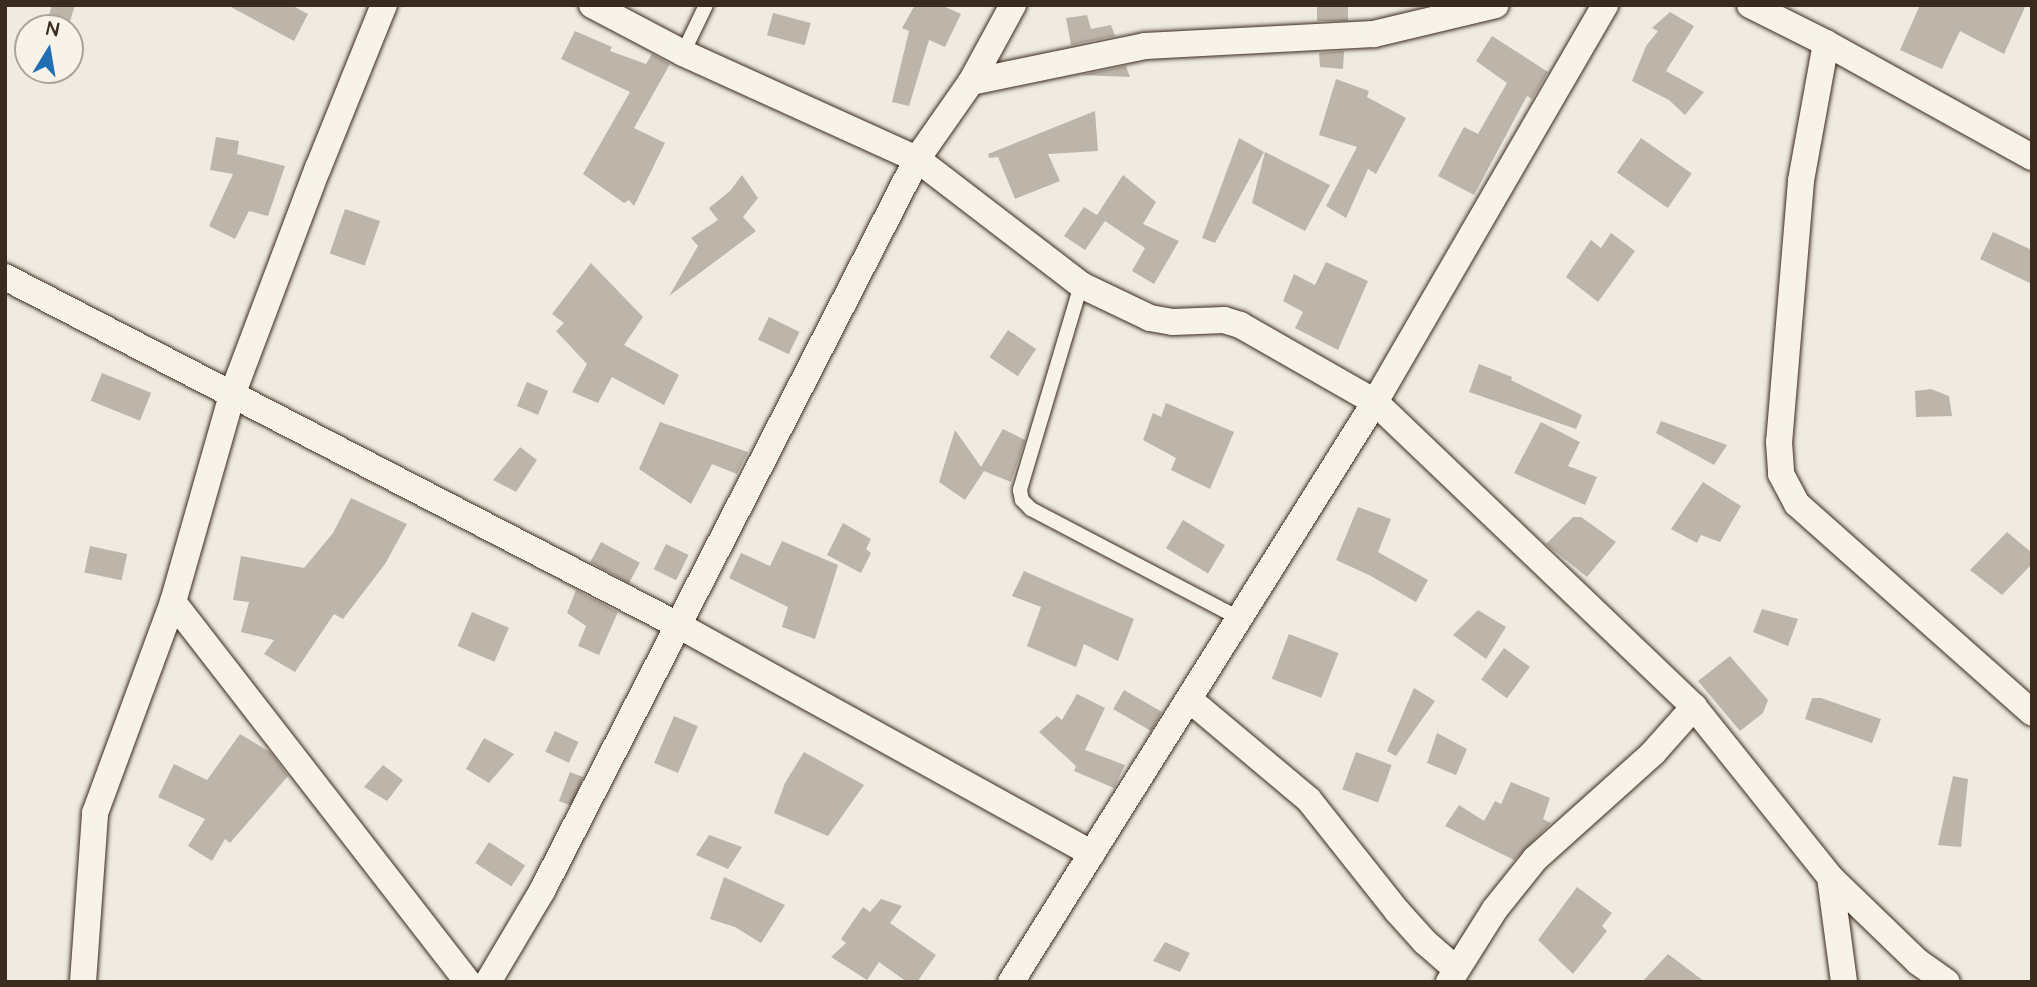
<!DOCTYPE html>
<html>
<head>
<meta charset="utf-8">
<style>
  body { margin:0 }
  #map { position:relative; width:2037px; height:987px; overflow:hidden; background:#efebe0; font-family:"Architects Daughter",sans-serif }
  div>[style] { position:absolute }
  .building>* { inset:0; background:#bdb5aa; transform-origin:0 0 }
  .roads { filter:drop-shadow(0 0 2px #3b2a1e) drop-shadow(0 0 2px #3b2a1e) }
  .lane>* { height:14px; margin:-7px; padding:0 7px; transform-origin:7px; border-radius:7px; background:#f7f3e8 }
  .street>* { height:26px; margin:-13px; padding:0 13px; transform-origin:13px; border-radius:13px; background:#f7f3e8 }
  span { translate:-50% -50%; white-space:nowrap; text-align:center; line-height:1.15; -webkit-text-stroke:5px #f7f3e8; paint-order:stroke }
  .frame { position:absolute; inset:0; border:7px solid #3b2a1e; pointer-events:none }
  .north { position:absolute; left:14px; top:14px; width:70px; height:70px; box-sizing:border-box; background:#f7f3e8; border:2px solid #aca397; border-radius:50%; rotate:11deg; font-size:19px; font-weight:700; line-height:28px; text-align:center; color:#3b2a1e }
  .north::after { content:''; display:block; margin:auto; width:24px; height:32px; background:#1f6fb2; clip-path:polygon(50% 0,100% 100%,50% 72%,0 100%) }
</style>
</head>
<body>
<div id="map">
  <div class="building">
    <div style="clip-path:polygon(52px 5px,75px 5px,68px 28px,45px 28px)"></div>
    <div style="clip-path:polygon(227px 5px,291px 5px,308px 14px,294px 41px)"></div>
    <div style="clip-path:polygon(915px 5px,941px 5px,961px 14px,945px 47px,929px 40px,909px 106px,892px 102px,909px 31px,902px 28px)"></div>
    <div style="left:1317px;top:5px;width:31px;height:16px"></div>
    <div style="clip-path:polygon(1920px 5px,2026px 5px,2004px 54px,1960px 31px,1942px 69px,1900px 50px)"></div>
    <div style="clip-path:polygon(1670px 12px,1694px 26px,1666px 71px,1704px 92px,1685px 115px,1669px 100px,1632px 81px,1646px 46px,1658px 31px,1652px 28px)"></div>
    <div style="left:773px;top:13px;width:39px;height:23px;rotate:15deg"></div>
    <div style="clip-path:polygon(1087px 15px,1091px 29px,1111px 25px,1115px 36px,1071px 45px,1066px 18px)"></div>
    <div style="clip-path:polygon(575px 31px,612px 47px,610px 51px,646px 64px,652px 54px,670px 64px,634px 128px,665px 143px,634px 206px,629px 200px,624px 203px,583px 174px,630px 92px,561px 59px)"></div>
    <div style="clip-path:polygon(1492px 36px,1548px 72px,1532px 99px,1527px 96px,1474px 195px,1438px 176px,1464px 127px,1478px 134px,1507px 83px,1476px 61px)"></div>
    <div style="clip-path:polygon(1344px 51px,1343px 69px,1320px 67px,1319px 53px)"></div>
    <div style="clip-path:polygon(1126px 66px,1130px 77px,1081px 75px)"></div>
    <div style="clip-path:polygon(1336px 79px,1369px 91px,1367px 97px,1406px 118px,1376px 174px,1368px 169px,1346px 218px,1326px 206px,1357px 147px,1319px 135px)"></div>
    <div style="clip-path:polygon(1095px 111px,1098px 151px,1048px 154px,1060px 181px,1015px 199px,998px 157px,989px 158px,988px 154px)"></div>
    <div style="clip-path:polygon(216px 137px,239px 141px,237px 154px,285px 166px,268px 216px,249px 211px,235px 239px,209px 226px,233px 174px,210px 170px)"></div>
    <div style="clip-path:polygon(1239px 138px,1264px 152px,1215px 243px,1202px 238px)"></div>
    <div style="left:1641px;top:138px;width:62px;height:42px;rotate:35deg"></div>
    <div style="clip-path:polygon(1265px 152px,1330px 185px,1305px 231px,1252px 203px)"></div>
    <div style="clip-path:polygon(742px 175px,758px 198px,743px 217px,756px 231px,669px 296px,698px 246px,691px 238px,718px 220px,709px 208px,730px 191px)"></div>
    <div style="clip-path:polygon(1123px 175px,1156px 202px,1143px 224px,1179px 241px,1154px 284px,1132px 271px,1145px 248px,1105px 221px,1085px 250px,1064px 236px,1084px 207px,1097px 215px)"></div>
    <div style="left:345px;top:209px;width:37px;height:47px;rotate:19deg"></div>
    <div style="clip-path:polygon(1993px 232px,2032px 250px,2032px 284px,1980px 259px)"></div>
    <div style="clip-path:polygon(1611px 233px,1635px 251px,1598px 302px,1566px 277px,1591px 240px,1601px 248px)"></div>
    <div style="clip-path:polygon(1326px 262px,1368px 281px,1338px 350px,1295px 328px,1303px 312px,1283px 301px,1294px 274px,1315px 285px)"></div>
    <div style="clip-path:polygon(591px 263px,643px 317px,624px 345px,679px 375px,664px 405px,612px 377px,598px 403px,572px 392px,587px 364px,556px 331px,564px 323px,552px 314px)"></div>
    <div style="left:769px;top:317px;width:34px;height:25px;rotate:26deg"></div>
    <div style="left:1008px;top:330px;width:34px;height:33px;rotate:34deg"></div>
    <div style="clip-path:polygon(1479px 364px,1512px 377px,1511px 380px,1582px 415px,1576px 429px,1469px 392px)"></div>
    <div style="left:102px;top:373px;width:53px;height:30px;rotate:22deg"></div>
    <div style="left:527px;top:382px;width:23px;height:26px;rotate:23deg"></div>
    <div style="clip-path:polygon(1931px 389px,1949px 396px,1952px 416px,1916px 417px,1915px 391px)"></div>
    <div style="clip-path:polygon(1166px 403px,1234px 432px,1210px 489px,1171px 470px,1176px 458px,1143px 440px,1153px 413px,1161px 417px)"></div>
    <div style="clip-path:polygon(1661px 421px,1727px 445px,1714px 465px,1656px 433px)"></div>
    <div style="clip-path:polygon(660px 422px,748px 452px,737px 474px,712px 464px,691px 504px,639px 469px)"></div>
    <div style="clip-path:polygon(1541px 422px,1580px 442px,1568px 466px,1597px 477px,1585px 505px,1514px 473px)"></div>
    <div style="clip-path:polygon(1003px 429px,1025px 440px,1011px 482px,984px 471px,965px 500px,939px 482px,955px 430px,981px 467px)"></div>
    <div style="clip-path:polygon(520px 447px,537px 460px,516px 492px,493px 480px)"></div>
    <div style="clip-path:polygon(1703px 482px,1741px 506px,1720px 542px,1701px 535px,1697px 543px,1671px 529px)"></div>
    <div style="clip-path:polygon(351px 498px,407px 524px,385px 564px,343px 619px,334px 614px,295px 672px,264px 654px,274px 640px,241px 632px,249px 602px,233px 600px,241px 556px,304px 568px,333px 533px)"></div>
    <div style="clip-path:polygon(1358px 507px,1391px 519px,1378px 552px,1428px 580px,1416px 602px,1369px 575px,1336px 560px)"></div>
    <div style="clip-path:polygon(1573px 517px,1581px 517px,1616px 542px,1587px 577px,1546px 544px)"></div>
    <div style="left:1183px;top:520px;width:49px;height:33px;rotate:31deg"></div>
    <div style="clip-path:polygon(843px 523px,871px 539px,866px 549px,871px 553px,861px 573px,827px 555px)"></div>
    <div style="clip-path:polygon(2007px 532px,2032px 553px,2032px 564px,2002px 595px,1970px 570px)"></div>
    <div style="clip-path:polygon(782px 541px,838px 565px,815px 639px,782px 627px,788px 607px,729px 578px,741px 553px,770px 566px)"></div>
    <div style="left:601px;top:542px;width:44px;height:23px;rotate:28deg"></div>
    <div style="left:666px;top:544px;width:25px;height:28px;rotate:26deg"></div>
    <div style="left:90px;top:546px;width:38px;height:27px;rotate:12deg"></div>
    <div style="clip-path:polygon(1024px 571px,1134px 619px,1118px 661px,1084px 644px,1076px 667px,1027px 646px,1041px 607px,1012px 596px)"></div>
    <div style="clip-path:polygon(576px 590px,618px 612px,599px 655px,578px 646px,586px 626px,567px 613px)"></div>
    <div style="clip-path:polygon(1762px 609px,1798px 619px,1788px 646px,1753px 632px)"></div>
    <div style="clip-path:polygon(1478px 610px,1506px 627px,1486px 659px,1453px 635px)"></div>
    <div style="left:472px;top:612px;width:40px;height:37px;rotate:23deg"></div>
    <div style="left:1289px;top:634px;width:53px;height:48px;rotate:21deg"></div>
    <div style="left:1504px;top:648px;width:32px;height:39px;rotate:36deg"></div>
    <div style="clip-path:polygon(1730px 656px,1768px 700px,1763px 713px,1740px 731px,1698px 681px)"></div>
    <div style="clip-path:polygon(1414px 688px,1435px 701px,1396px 756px,1387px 751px)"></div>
    <div style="left:1124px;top:690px;width:44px;height:22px;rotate:30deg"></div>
    <div style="clip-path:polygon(1077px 694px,1105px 708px,1085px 750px,1125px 765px,1114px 788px,1074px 771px,1076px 766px,1039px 732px,1057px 716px,1062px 720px)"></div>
    <div style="clip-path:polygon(1812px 698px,1821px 698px,1881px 719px,1872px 743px,1805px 719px)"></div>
    <div style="left:674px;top:716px;width:26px;height:51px;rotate:23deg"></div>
    <div style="left:555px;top:731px;width:26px;height:23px;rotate:25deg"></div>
    <div style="clip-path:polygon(1437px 733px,1467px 749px,1456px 775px,1427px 763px)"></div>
    <div style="clip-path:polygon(240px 734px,270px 752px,288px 776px,230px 843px,225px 839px,212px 861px,188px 846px,205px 819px,158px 797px,174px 764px,207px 780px)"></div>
    <div style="clip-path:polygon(484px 738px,514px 754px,489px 783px,466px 769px)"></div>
    <div style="clip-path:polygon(804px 752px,864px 785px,828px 836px,774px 813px,785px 783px)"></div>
    <div style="left:1356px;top:752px;width:38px;height:40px;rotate:20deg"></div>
    <div style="clip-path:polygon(383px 765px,403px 780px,387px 801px,364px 787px)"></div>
    <div style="left:570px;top:772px;width:14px;height:31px;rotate:21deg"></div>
    <div style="clip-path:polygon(1953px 776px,1968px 779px,1961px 847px,1938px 845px)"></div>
    <div style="clip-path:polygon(1511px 782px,1550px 798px,1543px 819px,1551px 823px,1514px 860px,1445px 826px,1459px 805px,1484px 821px,1495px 801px,1501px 804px)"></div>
    <div style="clip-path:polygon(709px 835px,742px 847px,728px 869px,696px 855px)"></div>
    <div style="left:489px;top:842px;width:43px;height:25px;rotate:33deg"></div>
    <div style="clip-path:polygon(724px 877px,785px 905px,761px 943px,735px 927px,710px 919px)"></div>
    <div style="clip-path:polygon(1577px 887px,1612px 913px,1602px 926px,1607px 931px,1573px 974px,1538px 940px)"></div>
    <div style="clip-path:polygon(881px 899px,902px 906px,890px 923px,936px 955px,917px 982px,907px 982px,879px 962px,867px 980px,831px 957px,846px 943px,841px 939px,863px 907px,870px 912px)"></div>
    <div style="clip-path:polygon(1165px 942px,1190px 953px,1180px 972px,1153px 961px)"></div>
    <div style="clip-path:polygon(1668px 954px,1705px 982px,1642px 982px)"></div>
  </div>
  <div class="roads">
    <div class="lane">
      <div style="left:683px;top:53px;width:53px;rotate:-64.4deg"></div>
      <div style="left:1081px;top:285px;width:214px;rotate:106.6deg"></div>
      <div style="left:1020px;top:490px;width:10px;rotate:79deg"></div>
      <div style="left:1022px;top:500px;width:13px;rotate:45deg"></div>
      <div style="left:1031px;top:509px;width:235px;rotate:27.7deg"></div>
    </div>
    <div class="street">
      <div style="left:592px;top:5px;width:103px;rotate:27.8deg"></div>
      <div style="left:683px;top:53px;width:257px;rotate:24.4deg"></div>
      <div style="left:917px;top:159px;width:207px;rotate:37.5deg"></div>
      <div style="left:1081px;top:285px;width:76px;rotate:25.6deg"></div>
      <div style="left:1150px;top:318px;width:23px;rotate:10deg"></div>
      <div style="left:1173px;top:322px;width:51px;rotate:-2.2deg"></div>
      <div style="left:1224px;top:320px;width:17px;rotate:17deg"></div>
      <div style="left:1240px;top:325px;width:155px;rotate:29.7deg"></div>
      <div style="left:1375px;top:402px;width:441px;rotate:43.7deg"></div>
      <div style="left:1694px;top:707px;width:218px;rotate:51.3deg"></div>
      <div style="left:1830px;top:877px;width:122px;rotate:44deg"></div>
      <div style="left:1918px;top:962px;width:35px;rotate:35deg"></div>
      <div style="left:1750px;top:5px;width:85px;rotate:26.6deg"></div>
      <div style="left:1826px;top:43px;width:235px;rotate:29deg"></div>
      <div style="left:1826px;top:43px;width:140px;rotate:100.3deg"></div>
      <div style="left:1801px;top:181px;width:262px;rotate:94.8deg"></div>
      <div style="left:1779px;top:442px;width:32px;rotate:86deg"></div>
      <div style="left:1781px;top:474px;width:34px;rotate:62deg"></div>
      <div style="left:1797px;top:504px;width:314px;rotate:41.6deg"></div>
      <div style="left:971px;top:82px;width:178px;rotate:-11.7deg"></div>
      <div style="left:1145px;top:46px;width:229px;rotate:-3deg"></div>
      <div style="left:1374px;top:34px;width:125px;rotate:-13.4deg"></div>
      <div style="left:5px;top:277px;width:755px;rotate:27.35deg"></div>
      <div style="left:676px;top:624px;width:475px;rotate:28.9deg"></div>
      <div style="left:173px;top:602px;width:481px;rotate:52.2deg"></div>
      <div style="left:1190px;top:700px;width:155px;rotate:40deg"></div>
      <div style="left:1309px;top:800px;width:142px;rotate:51.6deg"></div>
      <div style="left:1397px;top:911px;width:42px;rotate:47.9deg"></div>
      <div style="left:1425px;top:942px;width:41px;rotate:41.1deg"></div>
      <div style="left:1830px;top:877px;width:106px;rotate:82.4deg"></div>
      <div style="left:83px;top:982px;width:169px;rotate:-85.9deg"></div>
      <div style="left:95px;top:813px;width:225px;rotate:-69.7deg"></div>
      <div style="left:173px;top:602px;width:215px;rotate:-74.1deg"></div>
      <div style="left:232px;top:395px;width:243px;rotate:-69.3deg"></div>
      <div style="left:318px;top:168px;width:176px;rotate:-68deg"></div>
      <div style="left:488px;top:982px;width:106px;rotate:-59.3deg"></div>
      <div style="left:542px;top:891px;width:822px;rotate:-62.87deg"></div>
      <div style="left:917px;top:159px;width:94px;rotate:-55deg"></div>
      <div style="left:971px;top:82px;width:88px;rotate:-61.4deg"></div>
      <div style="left:1011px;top:982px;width:685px;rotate:-57.89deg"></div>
      <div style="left:1375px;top:402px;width:459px;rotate:-59.9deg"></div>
      <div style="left:1449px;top:982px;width:86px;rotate:-57.8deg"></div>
      <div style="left:1495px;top:909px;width:64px;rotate:-51.3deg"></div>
      <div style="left:1535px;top:859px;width:159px;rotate:-41.9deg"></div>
      <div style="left:1653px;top:753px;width:62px;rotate:-48.3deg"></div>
    </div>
  </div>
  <div class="frame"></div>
  <div class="north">N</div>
</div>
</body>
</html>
